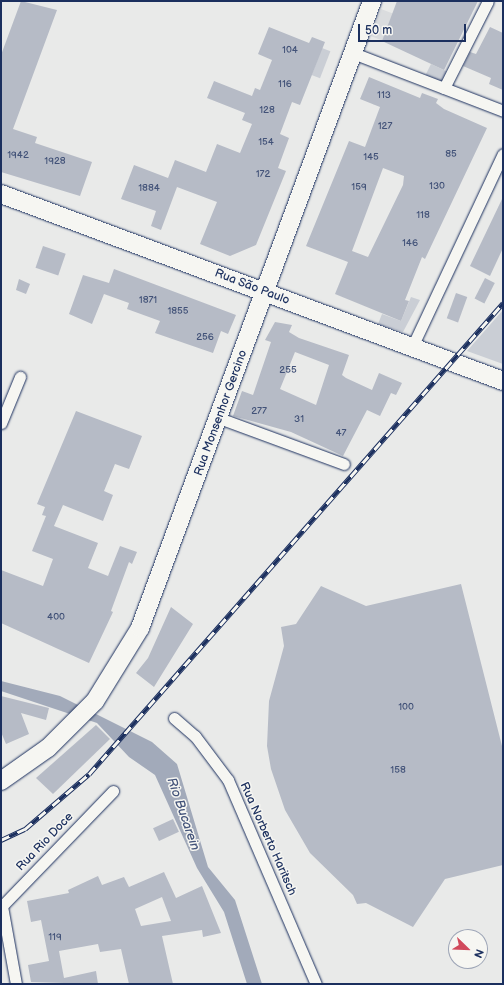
<!DOCTYPE html>
<html>
<head>
<meta charset="utf-8">
<style>
  body { margin:0 }
  #map { position:relative; width:504px; height:985px; overflow:hidden; background:#e9eae9; font-family:"Balsamiq Sans",sans-serif }
  div>[style] { position:absolute }
  .built>* { inset:0; background:#dadcde; transform-origin:0 0 }
  .green>* { inset:0; background:#caced5; transform-origin:0 0 }
  .water>* { inset:0; background:#a2aaba }
  .building>* { inset:0; background:#b6bbc6; transform-origin:0 0 }
  .roads { filter:drop-shadow(0 0 1px #1b2f5e) drop-shadow(0 0 1px #1b2f5e) }
  .minor>* { height:11px; margin:-5.5px; padding:0 5.5px; transform-origin:5.5px; border-radius:5.5px; background:#f6f6f2 }
  .primary>* { height:18px; margin:-9px; padding:0 9px; transform-origin:9px; border-radius:9px; background:#f6f6f2 }
  .rail>* { height:4.5px; margin-top:-2.25px; transform-origin:0; background:repeating-linear-gradient(90deg,#f6f6f2 0 9px,#1b2f5e 0 18px); box-sizing:border-box; border-block:1px solid #1b2f5e }
  span { translate:-50% -50%; white-space:nowrap; text-align:center; line-height:1.15; -webkit-text-stroke:3px #f6f6f2; paint-order:stroke }
  .number-label { font-size:10px; color:#425278 }
  .number-label span { -webkit-text-stroke-width:0 }
  .street-label { font-size:12px; color:#1b2f5e }
  .water-label { font-size:13px; color:#44547a; font-style:italic }
  .frame { position:absolute; inset:0; border:2px solid #1b2f5e; pointer-events:none }
  .north { position:absolute; left:448px; top:929px; width:40px; height:40px; box-sizing:border-box; background:#f6f6f2; border:1px solid #9ea6b7; border-radius:50%; rotate:113deg; font-size:11px; font-weight:700; line-height:16px; text-align:center; color:#1b2f5e }
  .north::after { content:''; display:block; margin:auto; width:14px; height:18px; background:#d1495b; clip-path:polygon(50% 0,100% 100%,50% 72%,0 100%) }
  .scale { position:absolute; left:358px; top:24px; width:108px; height:18px; box-sizing:border-box; border:2px solid #1b2f5e; border-top:0; padding-left:5px; font-size:12px; line-height:14px; white-space:nowrap; color:#1b2f5e; -webkit-text-stroke:3px #f6f6f2; paint-order:stroke }
</style>
</head>
<body>
<div id="map">
  <div class="built">
    <div style="left:381px;top:9px;width:33px;height:29px;rotate:21deg"></div>
  </div>
  <div class="green">
    <div style="left:322px;top:48px;width:9px;height:29px;rotate:21deg"></div>
    <div style="clip-path:polygon(431px 64px,448px 72px,443px 82px,425px 76px)"></div>
    <div style="clip-path:polygon(411px 297px,420px 300px,403px 332px,378px 324px,382px 314px,401px 321px)"></div>
    <div style="clip-path:polygon(503px 310px,503px 364px,467px 351px)"></div>
  </div>
  <div class="water">
    <div style="clip-path:polygon(1px 681px,60px 696px,152px 742px,177px 764px,208px 867px,235px 900px,262px 984px,247px 984px,224px 912px,197px 868px,155px 775px,129px 757px,97px 723px,1px 691px)"></div>
  </div>
  <div class="building">
    <div style="clip-path:polygon(21px 1px,57px 10px,13px 129px,37px 137px,35px 143px,92px 162px,80px 196px,1px 172px,1px 55px)"></div>
    <div style="clip-path:polygon(397px 1px,478px 1px,444px 70px,382px 41px)"></div>
    <div style="clip-path:polygon(269px 27px,309px 43px,312px 37px,325px 42px,300px 105px,292px 102px,280px 134px,289px 138px,278px 168px,286px 171px,256px 245px,230px 256px,200px 244px,217px 202px,177px 187px,161px 230px,151px 226px,156px 211px,121px 199px,134px 165px,168px 178px,175px 160px,206px 172px,217px 144px,240px 153px,252px 124px,242px 120px,245px 113px,207px 98px,214px 81px,252px 96px,255px 88px,260px 90px,272px 60px,258px 54px)"></div>
    <div style="clip-path:polygon(490px 27px,503px 33px,503px 90px,489px 84px,491px 78px,463px 66px,470px 52px,476px 54px)"></div>
    <div style="clip-path:polygon(evenodd,369px 77px,420px 98px,422px 93px,438px 99px,436px 103px,444px 109px,487px 128px,425px 259px,422px 257px,405px 300px,409px 301px,401px 321px,335px 294px,348px 262px,306px 246px,349px 141px,365px 147px,380px 107px,360px 99px,369px 77px,383px 168px,404px 176px,403px 185px,368px 257px,352px 251px,383px 168px)"></div>
    <div style="clip-path:polygon(503px 197px,503px 248px,490px 276px,470px 266px)"></div>
    <div style="left:43px;top:246px;width:24px;height:23px;rotate:19deg"></div>
    <div style="clip-path:polygon(114px 269px,236px 315px,228px 334px,221px 331px,213px 353px,155px 333px,160px 321px,127px 309px,129px 303px,104px 294px,92px 324px,69px 314px,83px 275px,109px 283px)"></div>
    <div style="left:485px;top:278px;width:11px;height:23px;rotate:27deg"></div>
    <div style="clip-path:polygon(19px 279px,30px 284px,26px 294px,16px 290px)"></div>
    <div style="left:456px;top:293px;width:12px;height:27px;rotate:20deg"></div>
    <div style="clip-path:polygon(evenodd,275px 322px,292px 325px,289px 332px,299px 338px,349px 355px,342px 375px,346px 378px,372px 390px,379px 373px,402px 383px,396px 395px,391px 393px,380px 416px,367px 410px,343px 456px,291px 432px,233px 416px,242px 391px,253px 395px,271px 342px,265px 340px,275px 322px,295px 352px,329px 365px,316px 405px,280px 389px,295px 352px)"></div>
    <div style="clip-path:polygon(76px 411px,142px 436px,129px 469px,115px 464px,104px 491px,113px 495px,103px 521px,63px 505px,54px 526px,98px 543px,88px 568px,108px 576px,120px 546px,137px 552px,132px 564px,129px 562px,111px 611px,113px 612px,89px 663px,1px 623px,1px 570px,43px 586px,53px 559px,32px 551px,46px 516px,42px 515px,45px 507px,37px 504px)"></div>
    <div style="clip-path:polygon(461px 584px,503px 750px,503px 865px,445px 879px,413px 927px,366px 903px,357px 904px,353px 895px,310px 853px,285px 810px,271px 769px,267px 746px,269px 701px,284px 646px,281px 627px,296px 624px,321px 586px,366px 606px)"></div>
    <div style="clip-path:polygon(171px 607px,193px 624px,154px 687px,136px 673px,148px 658px)"></div>
    <div style="clip-path:polygon(1px 696px,49px 708px,46px 720px,21px 713px,29px 734px,6px 744px,1px 732px)"></div>
    <div style="clip-path:polygon(96px 725px,110px 739px,53px 794px,36px 778px)"></div>
    <div style="left:173px;top:819px;width:14px;height:22px;rotate:65deg"></div>
    <div style="clip-path:polygon(evenodd,164px 872px,176px 898px,202px 886px,221px 933px,203px 937px,202px 930px,162px 936px,173px 984px,129px 984px,121px 949px,100px 952px,98px 944px,59px 951px,64px 978px,96px 971px,98px 984px,31px 982px,28px 965px,49px 961px,41px 920px,31px 922px,27px 901px,69px 893px,68px 890px,98px 876px,102px 885px,124px 877px,129px 887px,164px 872px,162px 897px,171px 921px,141px 926px,135px 909px,162px 897px)"></div>
  </div>
  <div class="roads">
    <div class="minor">
      <div style="left:353px;top:53px;width:161px;rotate:21.1deg"></div>
      <div style="left:444px;top:88px;width:97px;rotate:-63.2deg"></div>
      <div style="left:412px;top:347px;width:213px;rotate:-64.8deg"></div>
      <div style="left:219px;top:418px;width:133px;rotate:20.2deg"></div>
      <div style="left:1px;top:423px;width:50px;rotate:-67.6deg"></div>
      <div style="left:174px;top:718px;width:28px;rotate:41deg"></div>
      <div style="left:195px;top:736px;width:55px;rotate:53.1deg"></div>
      <div style="left:228px;top:780px;width:222px;rotate:66.7deg"></div>
      <div style="left:16px;top:984px;width:79px;rotate:-100.2deg"></div>
      <div style="left:2px;top:906px;width:160px;rotate:-46deg"></div>
    </div>
    <div class="primary">
      <div style="left:1px;top:194px;width:536px;rotate:20.43deg"></div>
      <div style="left:1px;top:781px;width:57px;rotate:-35.1deg"></div>
      <div style="left:48px;top:748px;width:66px;rotate:-45deg"></div>
      <div style="left:95px;top:701px;width:86px;rotate:-58.3deg"></div>
      <div style="left:140px;top:628px;width:669px;rotate:-69.69deg"></div>
    </div>
  </div>
  <div class="rail">
    <div style="left:1px;top:840px;width:26px;rotate:-25deg"></div>
    <div style="left:25px;top:829px;width:84px;rotate:-40.7deg"></div>
    <div style="left:89px;top:774px;width:627px;rotate:-48.69deg"></div>
  </div>
  <div class="number-label">
    <span style="left:290px;top:51px">104</span>
    <span style="left:285px;top:85px">116</span>
    <span style="left:384px;top:96px">113</span>
    <span style="left:267px;top:111px">128</span>
    <span style="left:385px;top:127px">127</span>
    <span style="left:266px;top:143px">154</span>
    <span style="left:451px;top:155px">85</span>
    <span style="left:18px;top:156px">1942</span>
    <span style="left:371px;top:158px">145</span>
    <span style="left:55px;top:162px">1928</span>
    <span style="left:263px;top:175px">172</span>
    <span style="left:437px;top:187px">130</span>
    <span style="left:359px;top:188px">159</span>
    <span style="left:149px;top:189px">1884</span>
    <span style="left:423px;top:216px">118</span>
    <span style="left:410px;top:244px">146</span>
    <span style="left:148px;top:301px">1871</span>
    <span style="left:178px;top:312px">1855</span>
    <span style="left:205px;top:338px">256</span>
    <span style="left:288px;top:371px">255</span>
    <span style="left:259px;top:412px">277</span>
    <span style="left:299px;top:420px">31</span>
    <span style="left:341px;top:434px">47</span>
    <span style="left:56px;top:618px">400</span>
    <span style="left:406px;top:708px">100</span>
    <span style="left:398px;top:771px">158</span>
    <span style="left:55px;top:938px">119</span>
  </div>
  <div class="street-label">
    <span style="left:252px;top:287px;rotate:21deg">Rua São Paulo</span>
    <span style="left:221px;top:413px;rotate:-70deg">Rua Monsenhor Gercino</span>
    <span style="left:268px;top:839px;rotate:66deg">Rua Norberto Haritsch</span>
    <span style="left:45px;top:842px;rotate:-46deg">Rua Rio Doce</span>
  </div>
  <div class="water-label">
    <span style="left:183px;top:814px;rotate:71deg">Rio Bucarein</span>
  </div>
  <div class="frame"></div>
  <div class="north">N</div>
  <div class="scale">50 m</div>
</div>
</body>
</html>
